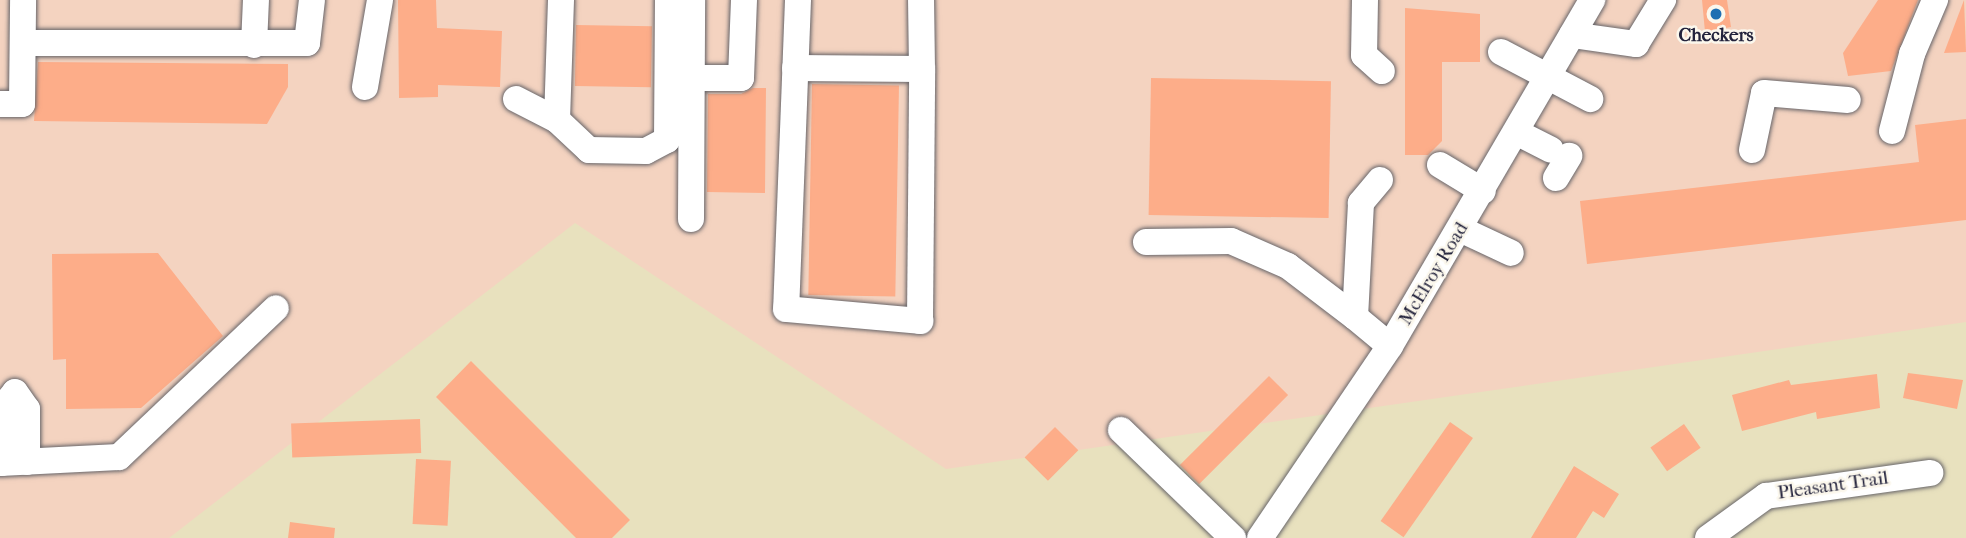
<!DOCTYPE html>
<html>
<head>
<meta charset="utf-8">
<style>
  body { margin:0 }
  #map { position:relative; width:1966px; height:538px; overflow:hidden; background:#e8e1be; font-family:"IM FELL French Canon",serif }
  div>[style] { position:absolute }
  .built>* { inset:0; background:#f4d3c0 }
  .building>* { inset:0; background:#fdad89; transform-origin:0 0 }
  .roads { filter:drop-shadow(0 0 2px #676569) drop-shadow(0 0 2px #676569) }
  .minor>* { height:26px; margin:-13px; padding:0 13px; transform-origin:13px; border-radius:13px; background:#fff }
  .dots>* { width:19px; height:19px; translate:-50% -50%; box-sizing:border-box; border:4px solid #fbf7ec; border-radius:50% }
  span { translate:-50% -50%; white-space:nowrap; text-align:center; line-height:1.15; -webkit-text-stroke:5px #fbf7ec; paint-order:stroke }
  .poi-label { font-size:19px; color:#22223b; font-weight:700 }
  .street-label { font-size:19px; color:#22223b }
</style>
</head>
<body>
<div id="map">
  <div class="built">
    <div style="clip-path:polygon(0 0,1966px 0,1966px 322px,946px 469px,575px 223px,169px 538px,0 538px)"></div>
  </div>
  <div class="building">
    <div style="clip-path:polygon(398px 0,436px 0,437px 28px,502px 31px,500px 87px,438px 85px,438px 97px,399px 98px)"></div>
    <div style="clip-path:polygon(1702px 0,1727px 0,1731px 27px,1705px 32px)"></div>
    <div style="clip-path:polygon(1878px 0,1918px 0,1891px 71px,1848px 76px,1843px 53px)"></div>
    <div style="clip-path:polygon(1964px 0,1966px 52px,1944px 53px)"></div>
    <div style="clip-path:polygon(1405px 8px,1480px 14px,1480px 62px,1442px 62px,1442px 141px,1428px 155px,1405px 155px)"></div>
    <div style="left:576px;top:25px;width:76px;height:61px;rotate:1deg"></div>
    <div style="clip-path:polygon(38px 62px,288px 64px,288px 87px,267px 124px,34px 121px)"></div>
    <div style="left:1151px;top:78px;width:180px;height:137px;rotate:1deg"></div>
    <div style="left:812px;top:84px;width:87px;height:211px;rotate:1deg"></div>
    <div style="clip-path:polygon(753px 88px,766px 88px,765px 193px,707px 192px,708px 94px,741px 94px)"></div>
    <div style="clip-path:polygon(1966px 119px,1966px 220px,1587px 264px,1580px 201px,1919px 162px,1915px 125px)"></div>
    <div style="clip-path:polygon(158px 253px,223px 336px,141px 408px,66px 409px,66px 359px,53px 360px,52px 254px)"></div>
    <div style="clip-path:polygon(471px 361px,630px 520px,612px 538px,576px 538px,436px 397px)"></div>
    <div style="clip-path:polygon(1908px 373px,1963px 380px,1957px 409px,1903px 398px)"></div>
    <div style="clip-path:polygon(1877px 374px,1880px 408px,1817px 419px,1816px 412px,1742px 431px,1732px 395px,1789px 380px,1791px 385px)"></div>
    <div style="left:1269px;top:376px;width:27px;height:126px;rotate:45deg"></div>
    <div style="left:420px;top:419px;width:34px;height:129px;rotate:88deg"></div>
    <div style="left:1450px;top:422px;width:28px;height:121px;rotate:35deg"></div>
    <div style="left:1684px;top:424px;width:29px;height:41px;rotate:55deg"></div>
    <div style="left:1055px;top:427px;width:33px;height:43px;rotate:45deg"></div>
    <div style="left:416px;top:459px;width:35px;height:65px;rotate:3deg"></div>
    <div style="clip-path:polygon(1574px 466px,1619px 494px,1604px 518px,1593px 511px,1576px 538px,1531px 538px)"></div>
    <div style="clip-path:polygon(290px 522px,335px 528px,334px 538px,288px 538px)"></div>
  </div>
  <div class="roads">
    <div class="minor">
      <div style="left:561px;top:0;width:120px;rotate:91.9deg"></div>
      <div style="left:557px;top:120px;width:44px;rotate:43.2deg"></div>
      <div style="left:589px;top:150px;width:57px;rotate:1deg"></div>
      <div style="left:646px;top:151px;width:24px;rotate:-28deg"></div>
      <div style="left:667px;top:140px;width:140px;rotate:-89.6deg"></div>
      <div style="left:798px;top:0;width:309px;rotate:92.2deg"></div>
      <div style="left:786px;top:309px;width:135px;rotate:5.1deg"></div>
      <div style="left:920px;top:321px;width:252px;rotate:-89.5deg"></div>
      <div style="left:1365px;top:0;width:55px;rotate:91deg"></div>
      <div style="left:1364px;top:55px;width:24px;rotate:42deg"></div>
      <div style="left:1572px;top:35px;width:65px;rotate:8deg"></div>
      <div style="left:1636px;top:44px;width:52px;rotate:-58.5deg"></div>
      <div style="left:23px;top:43px;width:284px"></div>
      <div style="left:307px;top:43px;width:43px;rotate:-83.4deg"></div>
      <div style="left:254px;top:45px;width:45px;rotate:-87.5deg"></div>
      <div style="left:1501px;top:52px;width:101px;rotate:27.8deg"></div>
      <div style="left:795px;top:68px;width:127px;rotate:0.5deg"></div>
      <div style="left:922px;top:69px;width:69px;rotate:-90.8deg"></div>
      <div style="left:692px;top:78px;width:49px"></div>
      <div style="left:741px;top:78px;width:78px;rotate:-87.8deg"></div>
      <div style="left:365px;top:87px;width:88px;rotate:-80.2deg"></div>
      <div style="left:516px;top:99px;width:46px;rotate:27.1deg"></div>
      <div style="left:0;top:104px;width:22px"></div>
      <div style="left:22px;top:104px;width:104px;rotate:-89.4deg"></div>
      <div style="left:1892px;top:131px;width:80px;rotate:-75.4deg"></div>
      <div style="left:1912px;top:54px;width:59px;rotate:-66.9deg"></div>
      <div style="left:1516px;top:132px;width:39px;rotate:27deg"></div>
      <div style="left:1752px;top:150px;width:58px;rotate:-78.1deg"></div>
      <div style="left:1764px;top:93px;width:84px;rotate:4.8deg"></div>
      <div style="left:1440px;top:165px;width:50px;rotate:31.2deg"></div>
      <div style="left:1556px;top:178px;width:26px;rotate:-59deg"></div>
      <div style="left:1380px;top:180px;width:30px;rotate:130deg"></div>
      <div style="left:1361px;top:203px;width:114px;rotate:93deg"></div>
      <div style="left:1355px;top:317px;width:45px;rotate:39.6deg"></div>
      <div style="left:691px;top:219px;width:219px;rotate:-89.7deg"></div>
      <div style="left:1460px;top:229px;width:56px;rotate:25.2deg"></div>
      <div style="left:1146px;top:242px;width:85px;rotate:-0.7deg"></div>
      <div style="left:1231px;top:241px;width:62px;rotate:23.7deg"></div>
      <div style="left:1288px;top:266px;width:84px;rotate:37.3deg"></div>
      <div style="left:1121px;top:430px;width:156px;rotate:44deg"></div>
      <div style="left:0;top:463px;width:119px;rotate:-2.9deg"></div>
      <div style="left:119px;top:457px;width:216px;rotate:-43.5deg"></div>
      <div style="left:2px;top:463px;width:56px;rotate:-89deg"></div>
      <div style="left:3px;top:407px;width:19px;rotate:-51deg"></div>
      <div style="left:15px;top:392px;width:21px;rotate:55deg"></div>
      <div style="left:27px;top:409px;width:53px;rotate:90deg"></div>
      <div style="left:1260px;top:538px;width:232px;rotate:-55.9deg"></div>
      <div style="left:1390px;top:346px;width:401px;rotate:-59.7deg"></div>
      <div style="left:1708px;top:538px;width:72px;rotate:-35.9deg"></div>
      <div style="left:1766px;top:496px;width:166px;rotate:-8deg"></div>
    </div>
  </div>
  <div class="dots">
    <div style="left:1716px;top:14px;background:#1f6fb2"></div>
  </div>
  <div class="poi-label">
    <span style="left:1716px;top:36px">Checkers</span>
  </div>
  <div class="street-label">
    <span style="left:1434px;top:274px;rotate:-59deg">McElroy Road</span>
    <span style="left:1833px;top:486px;rotate:-8deg">Pleasant Trail</span>
  </div>
</div>
</body>
</html>
